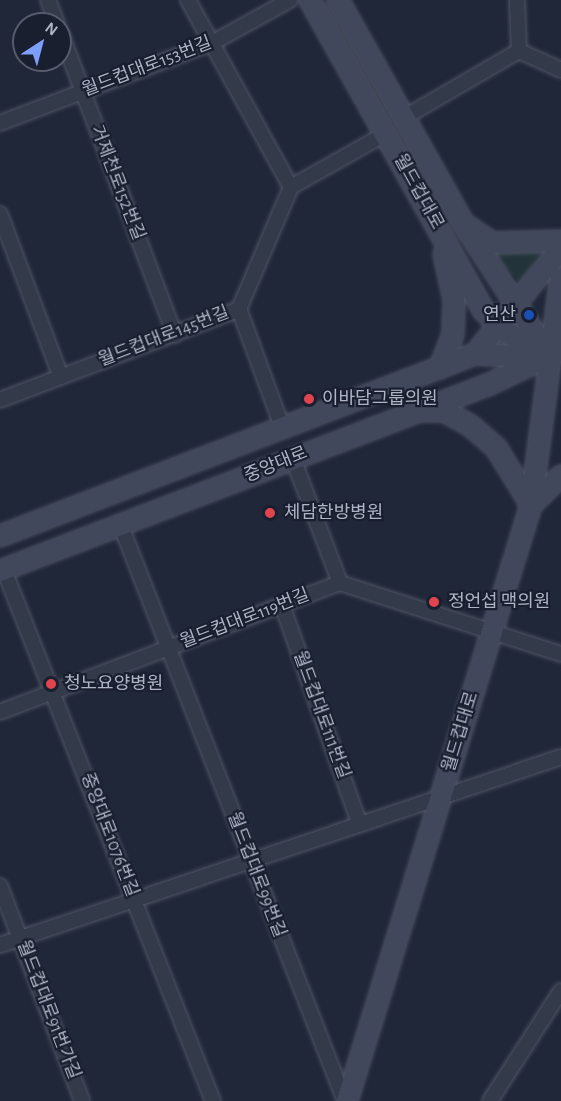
<!DOCTYPE html>
<html>
<head>
<meta charset="utf-8">
<style>
  body { margin:0 }
  #map { position:relative; width:561px; height:1101px; overflow:hidden; background:#202739; font-family:"Alegreya Sans","Noto Sans KR",sans-serif }
  div>[style] { position:absolute }
  .green>* { inset:0; background:#22343a }
  .roads { filter:drop-shadow(0 0 2px #4e5464) drop-shadow(0 0 2px #4e5464) }
  .minor>* { height:14px; margin:-7px; padding:0 7px; transform-origin:7px; border-radius:7px; background:#333a49 }
  .secondary>* { height:20px; margin:-10px; padding:0 10px; transform-origin:10px; border-radius:10px; background:#41485c }
  .dots>* { width:16px; height:16px; translate:-50% -50%; box-sizing:border-box; border:3px solid #191f2e; border-radius:50% }
  span { translate:-50% -50%; white-space:nowrap; text-align:center; line-height:1.15; -webkit-text-stroke:4.5px #191f2e; paint-order:stroke }
  .street-label { font-size:18px; color:#aeb4c6 }
  .poi-label { font-size:18px; color:#aeb4c6 }
  .right { translate:-100% -50%; text-align:right }
  .left { translate:0 -50%; text-align:left }
  .north { position:absolute; left:12px; top:12px; width:60px; height:60px; box-sizing:border-box; background:#191f2e; border:2px solid #555b6b; border-radius:50%; rotate:36deg; font-size:16px; font-weight:700; line-height:24px; text-align:center; color:#aeb4c6 }
  .north::after { content:''; display:block; margin:auto; width:21px; height:27px; background:#7d9efb; clip-path:polygon(50% 0,100% 100%,50% 72%,0 100%) }
</style>
</head>
<body>
<div id="map">
  <div class="green">
    <div style="clip-path:polygon(542px 250px,520px 283px,495px 256px,495px 252px)"></div>
  </div>
  <div class="roads">
    <div class="minor">
      <div style="left:48px;top:0;width:26px;rotate:69deg"></div>
      <div style="left:188px;top:0;width:213px;rotate:61.2deg"></div>
      <div style="left:517px;top:0;width:51px;rotate:87.8deg"></div>
      <div style="left:60px;top:31px;width:325px;rotate:69.3deg"></div>
      <div style="left:405px;top:117px;width:132px;rotate:-30.1deg"></div>
      <div style="left:519px;top:51px;width:46px;rotate:24.3deg"></div>
      <div style="left:0;top:123px;width:227px;rotate:-20.7deg"></div>
      <div style="left:212px;top:43px;width:89px;rotate:-28.9deg"></div>
      <div style="left:0;top:214px;width:174px;rotate:69.5deg"></div>
      <div style="left:239px;top:309px;width:128px;rotate:69.9deg"></div>
      <div style="left:0;top:400px;width:256px;rotate:-20.8deg"></div>
      <div style="left:239px;top:309px;width:133px;rotate:-66.9deg"></div>
      <div style="left:291px;top:187px;width:108px;rotate:-29.4deg"></div>
      <div style="left:293px;top:459px;width:133px;rotate:69.2deg"></div>
      <div style="left:121px;top:526px;width:617px;rotate:68.72deg"></div>
      <div style="left:4px;top:570px;width:571px;rotate:68.52deg"></div>
      <div style="left:282px;top:605px;width:233px;rotate:70.5deg"></div>
      <div style="left:0;top:712px;width:364px;rotate:-20.8deg"></div>
      <div style="left:340px;top:583px;width:232px;rotate:17.8deg"></div>
      <div style="left:0;top:886px;width:230px;rotate:69.1deg"></div>
      <div style="left:0;top:945px;width:592px;rotate:-18.53deg"></div>
      <div style="left:490px;top:1101px;width:131px;rotate:-57.2deg"></div>
    </div>
    <div class="secondary">
      <div style="left:310px;top:0;width:355px;rotate:60.8deg"></div>
      <div style="left:483px;top:310px;width:30px;rotate:45deg"></div>
      <div style="left:504px;top:331px;width:47px;rotate:29.3deg"></div>
      <div style="left:338px;top:0;width:256px;rotate:60.7deg"></div>
      <div style="left:463px;top:223px;width:153px;rotate:57deg"></div>
      <div style="left:467px;top:226px;width:30px;rotate:34deg"></div>
      <div style="left:492px;top:243px;width:69px;rotate:-1.7deg"></div>
      <div style="left:475px;top:354px;width:136px;rotate:-50.9deg"></div>
      <div style="left:440px;top:368px;width:36px;rotate:-69deg"></div>
      <div style="left:453px;top:334px;width:35px;rotate:-88deg"></div>
      <div style="left:454px;top:299px;width:46px;rotate:-102.5deg"></div>
      <div style="left:422px;top:411px;width:22px"></div>
      <div style="left:444px;top:411px;width:31px;rotate:29deg"></div>
      <div style="left:471px;top:426px;width:35px;rotate:41deg"></div>
      <div style="left:497px;top:449px;width:66px;rotate:58.7deg"></div>
      <div style="left:531px;top:505px;width:42px;rotate:-44deg"></div>
      <div style="left:0;top:536px;width:509px;rotate:-20.96deg"></div>
      <div style="left:475px;top:354px;width:74px;rotate:3.1deg"></div>
      <div style="left:0;top:571px;width:524px;rotate:-20.89deg"></div>
      <div style="left:490px;top:384px;width:74px;rotate:-25.5deg"></div>
      <div style="left:347px;top:1101px;width:624px;rotate:-72.84deg"></div>
      <div style="left:531px;top:505px;width:229px;rotate:-82.5deg"></div>
    </div>
  </div>
  <div class="dots">
    <div style="left:529px;top:315px;background:#1a4fb4"></div>
    <div style="left:309px;top:399px;background:#e0444e"></div>
    <div style="left:270px;top:513px;background:#e0444e"></div>
    <div style="left:434px;top:602px;background:#e0444e"></div>
    <div style="left:51px;top:684px;background:#e0444e"></div>
  </div>
  <div class="street-label">
    <span style="left:147px;top:67px;rotate:-21deg">월드컵대로153번길</span>
    <span style="left:117px;top:183px;rotate:69deg">거제천로152번길</span>
    <span style="left:418px;top:192px;rotate:61deg">월드컵대로</span>
    <span style="left:164px;top:337px;rotate:-21deg">월드컵대로145번길</span>
    <span style="left:276px;top:465px;rotate:-22deg">중앙대로</span>
    <span style="left:245px;top:619px;rotate:-21deg">월드컵대로119번길</span>
    <span style="left:321px;top:715px;rotate:70deg">월드컵대로111번길</span>
    <span style="left:461px;top:732px;rotate:-73deg">월드컵대로</span>
    <span style="left:109px;top:835px;rotate:69deg">중앙대로1076번길</span>
    <span style="left:256px;top:875px;rotate:69deg">월드컵대로99번길</span>
    <span style="left:48px;top:1010px;rotate:69deg">월드컵대로91번가길</span>
  </div>
  <div class="poi-label">
    <span class="right" style="left:516px;top:315px">연산</span>
    <span class="left" style="left:322px;top:399px">이바담그룹의원</span>
    <span class="left" style="left:284px;top:513px">체담한방병원</span>
    <span class="left" style="left:448px;top:602px">정언섭 맥의원</span>
    <span class="left" style="left:64px;top:684px">청노요양병원</span>
  </div>
  <div class="north">N</div>
</div>
</body>
</html>
